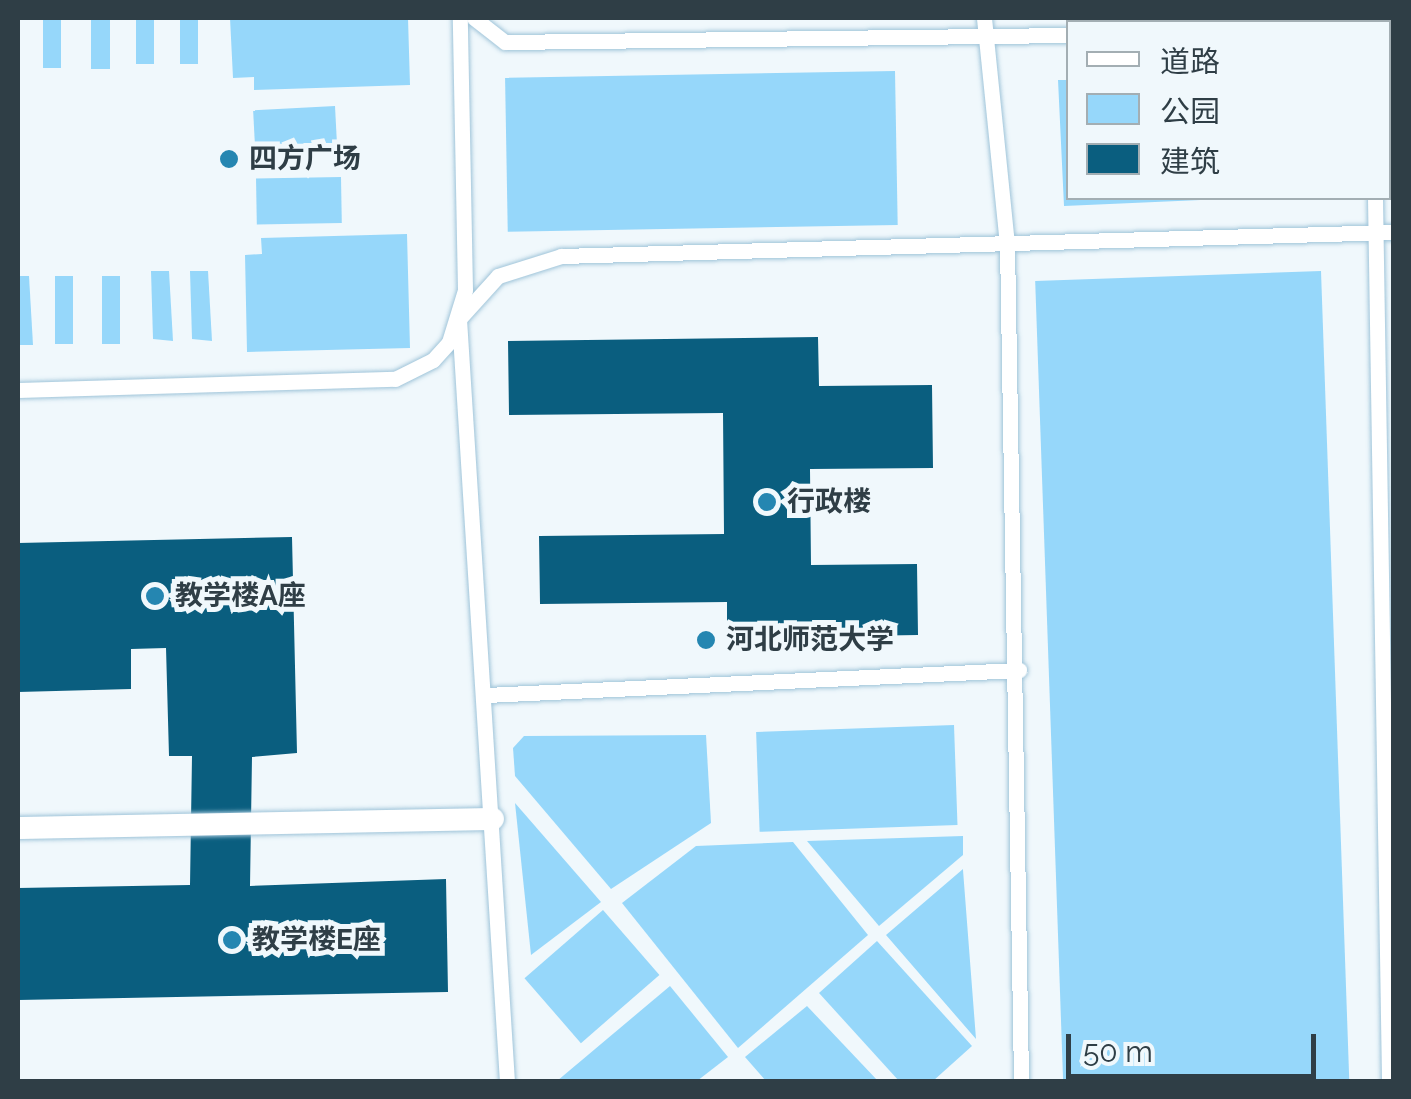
<!DOCTYPE html>
<html>
<head>
<meta charset="utf-8">
<style>
  body { margin:0 }
  #map { position:relative; width:1411px; height:1099px; overflow:hidden; background:#f0f8fc; font-family:Raleway,"Noto Sans SC",sans-serif }
  div>[style] { position:absolute }
  .green>* { inset:0; background:#96d7fa; transform-origin:0 0 }
  .building>* { inset:0; background:#0a5e7f }
  .roads { filter:drop-shadow(0 0 2px #9fc4d9) drop-shadow(0 0 2px #9fc4d9) }
  .service>* { height:15px; margin:-7.5px; padding:0 7.5px; transform-origin:7.5px; border-radius:7.5px; background:#fff }
  .pedestrian>* { height:22px; margin:-11px; padding:0 11px; transform-origin:11px; border-radius:11px; background:#fff }
  .minor>* { height:30px; margin:-15px; padding:0 15px; transform-origin:15px; border-radius:15px; background:#fff }
  .dots>* { width:28px; height:28px; translate:-50% -50%; box-sizing:border-box; border:5px solid #f0f8fc; border-radius:50% }
  span { translate:-50% -50%; white-space:nowrap; text-align:center; line-height:1.15; -webkit-text-stroke:10px #f0f8fc; paint-order:stroke }
  .poi-label { font-size:28px; color:#2f3e46; font-weight:700 }
  .left { translate:0 -50%; text-align:left }
  .frame { position:absolute; inset:0; border:20px solid #2f3e46; pointer-events:none }
  .legend { position:absolute; left:1066px; top:20px; width:325px; height:180px; box-sizing:border-box; background:#f0f8fc; border:2px solid #a3aeb3; margin:0; padding:12px 18px; list-style:none; font-size:30px; color:#2f3e46 }
  .legend li { display:flex; align-items:center; gap:20px; height:50px }
  .legend b { width:50px; border:2px solid #a3aeb3 }
  .scale { position:absolute; left:1066px; top:1034px; width:250px; height:45px; box-sizing:border-box; border:5px solid #2f3e46; border-top:0; padding-left:12px; font-size:30px; line-height:35px; white-space:nowrap; color:#2f3e46; -webkit-text-stroke:8px #f0f8fc; paint-order:stroke }
</style>
</head>
<body>
<div id="map">
  <div class="green">
    <div style="left:43px;top:18px;width:18px;height:50px"></div>
    <div style="left:91px;top:18px;width:19px;height:51px"></div>
    <div style="left:136px;top:18px;width:18px;height:46px"></div>
    <div style="left:180px;top:18px;width:18px;height:46px"></div>
    <div style="clip-path:polygon(230px 18px,408px 18px,410px 85px,254px 90px,254px 77px,233px 78px)"></div>
    <div style="left:895px;top:71px;width:154px;height:390px;rotate:89deg"></div>
    <div style="clip-path:polygon(1058px 80px,1068px 80px,1068px 198px,1246px 198px,1064px 206px)"></div>
    <div style="left:335px;top:106px;width:40px;height:82px;rotate:87deg"></div>
    <div style="left:341px;top:177px;width:46px;height:85px;rotate:89deg"></div>
    <div style="clip-path:polygon(407px 234px,410px 348px,247px 352px,245px 255px,262px 254px,261px 238px)"></div>
    <div style="clip-path:polygon(151px 271px,169px 271px,173px 341px,153px 339px)"></div>
    <div style="clip-path:polygon(190px 271px,208px 271px,212px 341px,192px 339px)"></div>
    <div style="left:1321px;top:271px;width:811px;height:286px;rotate:88deg"></div>
    <div style="clip-path:polygon(18px 276px,29px 276px,33px 345px,18px 345px)"></div>
    <div style="left:55px;top:276px;width:18px;height:68px"></div>
    <div style="left:102px;top:276px;width:18px;height:68px"></div>
    <div style="left:954px;top:725px;width:100px;height:198px;rotate:88deg"></div>
    <div style="clip-path:polygon(706px 735px,711px 823px,611px 889px,515px 776px,513px 748px,524px 736px)"></div>
    <div style="clip-path:polygon(515px 803px,601px 902px,531px 955px)"></div>
    <div style="clip-path:polygon(963px 836px,963px 855px,879px 926px,807px 841px)"></div>
    <div style="clip-path:polygon(793px 842px,868px 935px,738px 1048px,622px 903px,696px 846px)"></div>
    <div style="clip-path:polygon(963px 869px,963px 870px,976px 1039px,886px 935px)"></div>
    <div style="left:603px;top:910px;width:86px;height:104px;rotate:49deg"></div>
    <div style="clip-path:polygon(877px 941px,972px 1046px,933px 1081px,899px 1081px,819px 993px)"></div>
    <div style="clip-path:polygon(670px 986px,728px 1057px,697px 1081px,557px 1081px)"></div>
    <div style="clip-path:polygon(807px 1006px,878px 1081px,766px 1081px,745px 1057px)"></div>
  </div>
  <div class="building">
    <div style="clip-path:polygon(818px 337px,819px 386px,932px 385px,933px 468px,810px 469px,811px 565px,917px 564px,918px 635px,727px 638px,727px 602px,540px 604px,539px 536px,724px 534px,723px 413px,509px 415px,508px 341px)"></div>
    <div style="clip-path:polygon(292px 537px,297px 753px,252px 757px,250px 886px,446px 879px,448px 992px,18px 1000px,18px 888px,190px 885px,192px 756px,169px 756px,166px 648px,131px 649px,131px 689px,18px 692px,18px 543px)"></div>
  </div>
  <div class="roads">
    <div class="service">
      <div style="left:474px;top:18px;width:39px;rotate:38deg"></div>
      <div style="left:505px;top:42px;width:563px;rotate:-0.71deg"></div>
      <div style="left:984px;top:18px;width:226px;rotate:84.2deg"></div>
      <div style="left:1007px;top:243px;width:839px;rotate:89.04deg"></div>
      <div style="left:1388px;top:31px;width:6px"></div>
      <div style="left:1375px;top:198px;width:884px;rotate:89.09deg"></div>
      <div style="left:18px;top:390px;width:377px;rotate:-1.7deg"></div>
      <div style="left:395px;top:379px;width:42px;rotate:-26.6deg"></div>
      <div style="left:433px;top:360px;width:24px;rotate:-48deg"></div>
      <div style="left:449px;top:342px;width:54px;rotate:-72.9deg"></div>
      <div style="left:465px;top:290px;width:272px;rotate:-91.1deg"></div>
      <div style="left:486px;top:695px;width:534px;rotate:-2.69deg"></div>
      <div style="left:507px;top:1082px;width:765px;rotate:-93.6deg"></div>
      <div style="left:459px;top:319px;width:58px;rotate:-47.8deg"></div>
      <div style="left:498px;top:276px;width:66px;rotate:-17.6deg"></div>
      <div style="left:561px;top:256px;width:833px;rotate:-1.65deg"></div>
    </div>
    <div class="pedestrian">
      <div style="left:18px;top:828px;width:475px;rotate:-1.1deg"></div>
    </div>
    <div class="minor">
      <div style="left:1371px;top:18px;width:4px;rotate:90deg"></div>
    </div>
  </div>
  <div class="dots">
    <div style="left:229px;top:159px;background:#2586b1"></div>
    <div style="left:767px;top:502px;background:#2586b1"></div>
    <div style="left:155px;top:596px;background:#2586b1"></div>
    <div style="left:706px;top:640px;background:#2586b1"></div>
    <div style="left:232px;top:940px;background:#2586b1"></div>
  </div>
  <div class="poi-label">
    <span class="left" style="left:249px;top:159px">四方广场</span>
    <span class="left" style="left:787px;top:502px">行政楼</span>
    <span class="left" style="left:175px;top:596px">教学楼A座</span>
    <span class="left" style="left:726px;top:640px">河北师范大学</span>
    <span class="left" style="left:252px;top:940px">教学楼E座</span>
  </div>
  <div class="frame"></div>
  <ul class="legend">
  <li><b style="height:12px;background:#fff"></b>道路</li>
  <li><b style="height:28px;background:#96d7fa"></b>公园</li>
  <li><b style="height:28px;background:#0a5e7f"></b>建筑</li>
  </ul>
  <div class="scale">50 m</div>
</div>
</body>
</html>
